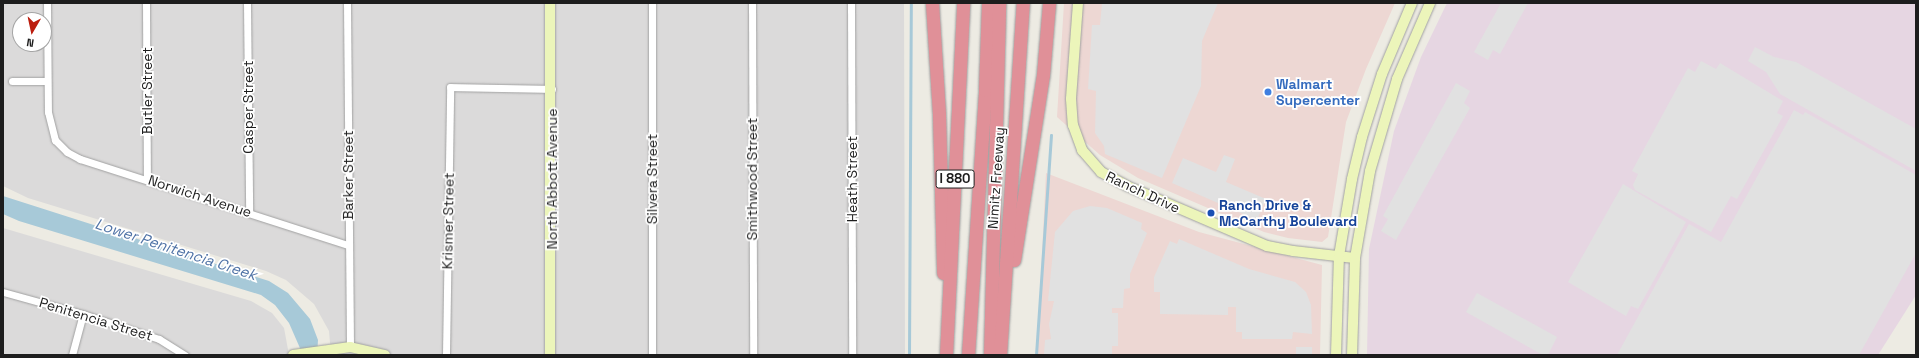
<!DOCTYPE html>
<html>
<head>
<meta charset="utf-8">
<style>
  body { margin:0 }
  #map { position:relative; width:1919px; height:358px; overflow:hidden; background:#edebe3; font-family:"Space Grotesk",sans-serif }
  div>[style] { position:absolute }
  .residential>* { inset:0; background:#dbdada }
  .commercial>* { inset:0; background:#edd7d3 }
  .industrial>* { inset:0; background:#e6d6e2 }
  .parking>* { inset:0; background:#e1e1e1; transform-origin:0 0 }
  .water>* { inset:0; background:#a7c9d8 }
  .stream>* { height:2.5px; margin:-1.25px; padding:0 1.25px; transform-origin:1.25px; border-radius:1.25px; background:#a7c9d8 }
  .roads { filter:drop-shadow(0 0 1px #a1a1a1) drop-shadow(0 0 1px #a1a1a1) }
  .street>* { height:7px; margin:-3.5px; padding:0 3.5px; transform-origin:3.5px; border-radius:3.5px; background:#fff }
  .secondary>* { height:10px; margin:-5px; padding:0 5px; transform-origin:5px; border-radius:5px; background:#ecf5ba }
  .highway>* { height:13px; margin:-6.5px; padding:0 6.5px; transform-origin:6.5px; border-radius:6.5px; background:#e09098 }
  .dots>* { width:11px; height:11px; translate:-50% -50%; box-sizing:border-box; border:2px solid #fff; border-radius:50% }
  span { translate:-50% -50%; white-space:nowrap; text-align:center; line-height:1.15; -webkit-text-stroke:3.5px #fff; paint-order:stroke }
  .shield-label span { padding:1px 3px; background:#fff; border:1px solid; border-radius:3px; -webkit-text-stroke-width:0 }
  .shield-label { font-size:13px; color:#1d1d1d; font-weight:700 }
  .shop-label { font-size:14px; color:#366cbe; font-weight:700 }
  .left { translate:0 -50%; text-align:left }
  .street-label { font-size:14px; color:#1d1d1d }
  .transit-label { font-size:14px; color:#164399; font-weight:700 }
  .water-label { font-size:15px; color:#5073a6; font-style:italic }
  .frame { position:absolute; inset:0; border:4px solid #1d1d1d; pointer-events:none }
  .north { position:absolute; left:12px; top:12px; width:40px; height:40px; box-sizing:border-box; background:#fff; border:1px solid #a5a5a5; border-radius:50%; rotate:189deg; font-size:11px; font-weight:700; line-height:16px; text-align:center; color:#1d1d1d }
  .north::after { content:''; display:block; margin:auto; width:14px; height:18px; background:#bc1d0e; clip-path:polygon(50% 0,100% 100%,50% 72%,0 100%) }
</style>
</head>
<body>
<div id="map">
  <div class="residential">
    <div style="clip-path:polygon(evenodd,3px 3px,904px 3px,905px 355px,331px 355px,329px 331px,314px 304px,286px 280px,266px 271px,28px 198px,3px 186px,3px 3px,20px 20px,44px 20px,44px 44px,20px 44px,20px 20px)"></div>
    <div style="clip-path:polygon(3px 228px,251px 301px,272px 313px,284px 328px,289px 355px,3px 355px)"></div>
  </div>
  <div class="commercial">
    <div style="clip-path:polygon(1064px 3px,1395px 3px,1366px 69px,1346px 122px,1328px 237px,1322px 242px,1288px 238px,1264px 232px,1138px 178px,1100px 155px,1057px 117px)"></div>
    <div style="clip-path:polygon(1046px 173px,1199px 232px,1322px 265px,1320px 355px,1037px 355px)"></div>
  </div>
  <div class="industrial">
    <div style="clip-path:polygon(1447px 3px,1916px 3px,1916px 295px,1878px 355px,1367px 355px,1369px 249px,1394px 131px,1421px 57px)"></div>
  </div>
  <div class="parking">
    <div style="clip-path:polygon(1102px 3px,1218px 3px,1202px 41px,1201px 86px,1162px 178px,1105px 154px,1104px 146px,1095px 133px,1096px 91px,1088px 89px,1092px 25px,1100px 25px)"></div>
    <div style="clip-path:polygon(1501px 3px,1528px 3px,1500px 54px,1493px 50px,1488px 60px,1474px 52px)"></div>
    <div style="clip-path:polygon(1755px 47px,1774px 57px,1796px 62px,1916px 129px,1916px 171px,1780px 94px,1766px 72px,1748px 61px)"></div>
    <div style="clip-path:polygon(1701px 61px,1716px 69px,1720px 63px,1783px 101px,1777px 113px,1783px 116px,1737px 199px,1731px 196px,1711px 232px,1635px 190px,1633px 185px,1638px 174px,1632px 171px,1688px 68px,1695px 72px)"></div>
    <div style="clip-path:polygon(1456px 83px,1470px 91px,1464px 103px,1470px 108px,1396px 240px,1381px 231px,1388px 219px,1383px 216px)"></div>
    <div style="clip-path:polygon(1794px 110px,1803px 115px,1805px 112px,1916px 175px,1916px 253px,1859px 355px,1617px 355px,1689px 224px,1721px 242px)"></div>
    <div style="clip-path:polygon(1224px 155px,1235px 159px,1226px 182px,1266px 199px,1257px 220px,1172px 183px,1183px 158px,1216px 172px)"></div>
    <div style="clip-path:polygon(1623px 184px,1686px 222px,1638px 309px,1631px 306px,1626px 316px,1568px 282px)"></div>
    <div style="clip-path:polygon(1090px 206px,1107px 208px,1142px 223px,1141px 229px,1147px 233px,1130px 274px,1130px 288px,1124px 289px,1123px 308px,1112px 308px,1112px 313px,1118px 313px,1118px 346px,1112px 346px,1112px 355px,1044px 355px,1045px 340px,1051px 339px,1049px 324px,1054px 301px,1048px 301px,1055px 232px,1073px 211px)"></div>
    <div style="clip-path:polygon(1179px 239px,1249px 269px,1295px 282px,1306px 292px,1311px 305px,1312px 334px,1293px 332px,1292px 339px,1242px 339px,1242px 332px,1236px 332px,1236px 307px,1228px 307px,1228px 315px,1160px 314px,1160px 292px,1154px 292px,1154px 277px,1170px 241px,1177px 244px)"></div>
    <div style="clip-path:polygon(1477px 293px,1557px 337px,1548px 355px,1543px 355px,1466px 312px)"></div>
    <div style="left:1296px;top:347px;width:16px;height:8px"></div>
  </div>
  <div class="water">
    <div style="clip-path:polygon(3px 196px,269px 281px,288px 293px,310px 319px,318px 340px,317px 355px,303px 355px,289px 323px,275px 305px,261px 295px,19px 221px,3px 214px)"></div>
  </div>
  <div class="stream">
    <div style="left:909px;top:355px;width:352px;rotate:-89.7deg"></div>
    <div style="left:1036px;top:355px;width:220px;rotate:-86.1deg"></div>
  </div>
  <div class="roads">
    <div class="street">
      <div style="left:47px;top:3px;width:109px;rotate:89.5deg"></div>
      <div style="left:48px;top:112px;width:29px;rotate:76deg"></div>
      <div style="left:55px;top:140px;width:17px;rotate:45deg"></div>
      <div style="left:67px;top:152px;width:15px;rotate:28deg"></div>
      <div style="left:80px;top:159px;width:281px;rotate:17.8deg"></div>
      <div style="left:146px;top:3px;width:176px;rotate:89.7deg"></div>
      <div style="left:247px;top:3px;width:208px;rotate:89.4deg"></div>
      <div style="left:347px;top:3px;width:344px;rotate:89.5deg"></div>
      <div style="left:652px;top:3px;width:352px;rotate:90deg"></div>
      <div style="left:752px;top:3px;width:352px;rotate:89.8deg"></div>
      <div style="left:851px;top:3px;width:352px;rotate:89.8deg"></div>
      <div style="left:12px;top:81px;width:34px"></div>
      <div style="left:3px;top:292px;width:83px;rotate:15.4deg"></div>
      <div style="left:83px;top:314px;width:80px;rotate:18.2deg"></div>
      <div style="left:159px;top:339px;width:31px;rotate:32deg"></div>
      <div style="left:72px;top:355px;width:42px;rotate:-75deg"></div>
      <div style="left:446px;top:355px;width:268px;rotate:-89.1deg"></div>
      <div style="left:450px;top:87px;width:102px;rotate:1.1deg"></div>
    </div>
    <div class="secondary">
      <div style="left:1078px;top:3px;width:96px;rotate:94.2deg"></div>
      <div style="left:1071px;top:99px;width:26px;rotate:86deg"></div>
      <div style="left:1073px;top:125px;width:27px;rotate:70deg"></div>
      <div style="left:1082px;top:150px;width:29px;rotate:49deg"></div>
      <div style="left:1101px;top:172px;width:30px;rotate:28deg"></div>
      <div style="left:1127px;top:186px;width:152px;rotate:23.2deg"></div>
      <div style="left:1267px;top:246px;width:26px;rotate:11deg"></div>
      <div style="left:1293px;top:251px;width:62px;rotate:6.4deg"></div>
      <div style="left:293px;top:355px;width:58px;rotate:-8deg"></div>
      <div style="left:350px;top:347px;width:36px;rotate:13deg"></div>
      <div style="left:550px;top:355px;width:352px;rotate:-90deg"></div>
      <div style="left:1336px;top:355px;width:99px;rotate:-88.3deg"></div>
      <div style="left:1339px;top:256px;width:78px;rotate:-80.4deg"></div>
      <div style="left:1352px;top:179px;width:43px;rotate:-76.6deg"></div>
      <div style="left:1362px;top:137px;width:66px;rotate:-72.4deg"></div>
      <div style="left:1382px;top:74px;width:77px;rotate:-67.1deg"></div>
      <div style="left:1352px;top:355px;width:97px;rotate:-88.2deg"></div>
      <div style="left:1355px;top:258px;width:88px;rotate:-80.2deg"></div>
      <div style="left:1370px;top:171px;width:96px;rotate:-73.6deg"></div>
      <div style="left:1397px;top:79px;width:83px;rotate:-66.5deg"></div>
    </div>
    <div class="highway">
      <div style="left:932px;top:3px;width:112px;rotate:86.4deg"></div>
      <div style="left:939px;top:115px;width:158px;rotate:88.5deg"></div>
      <div style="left:1014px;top:260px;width:187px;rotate:-81.1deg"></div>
      <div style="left:1043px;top:75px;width:72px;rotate:-85.2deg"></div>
      <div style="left:946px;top:355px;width:352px;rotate:-87.2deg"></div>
      <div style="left:968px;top:355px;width:266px;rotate:-86.3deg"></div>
      <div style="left:985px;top:90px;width:87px;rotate:-88deg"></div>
      <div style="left:990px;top:355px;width:352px;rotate:-88.5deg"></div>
      <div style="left:1000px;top:355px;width:353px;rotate:-86.3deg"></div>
    </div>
  </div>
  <div class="dots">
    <div style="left:1268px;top:92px;background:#3f7fe0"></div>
    <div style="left:1211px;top:213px;background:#1a4fb4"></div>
  </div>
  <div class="shield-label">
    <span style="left:955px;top:179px">I 880</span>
  </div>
  <div class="shop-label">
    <span class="left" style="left:1276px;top:92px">Walmart<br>Supercenter</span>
  </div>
  <div class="street-label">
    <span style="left:147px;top:91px;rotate:-90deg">Butler Street</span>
    <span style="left:248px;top:107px;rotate:-90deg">Casper Street</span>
    <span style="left:348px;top:175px;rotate:-90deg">Barker Street</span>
    <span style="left:996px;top:178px;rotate:-86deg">Nimitz Freeway</span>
    <span style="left:552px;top:179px;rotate:-90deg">North Abbott Avenue</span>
    <span style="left:652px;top:179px;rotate:-90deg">Silvera Street</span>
    <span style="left:752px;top:179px;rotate:-90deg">Smithwood Street</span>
    <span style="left:852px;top:179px;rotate:-90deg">Heath Street</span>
    <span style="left:1143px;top:192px;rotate:25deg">Ranch Drive</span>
    <span style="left:200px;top:196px;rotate:18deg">Norwich Avenue</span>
    <span style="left:448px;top:221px;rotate:-89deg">Krismer Street</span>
    <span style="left:96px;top:319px;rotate:17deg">Penitencia Street</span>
  </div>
  <div class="transit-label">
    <span class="left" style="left:1219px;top:213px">Ranch Drive &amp;<br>McCarthy Boulevard</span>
  </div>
  <div class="water-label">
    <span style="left:176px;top:249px;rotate:18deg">Lower Penitencia Creek</span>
  </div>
  <div class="frame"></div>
  <div class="north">N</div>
</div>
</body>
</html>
